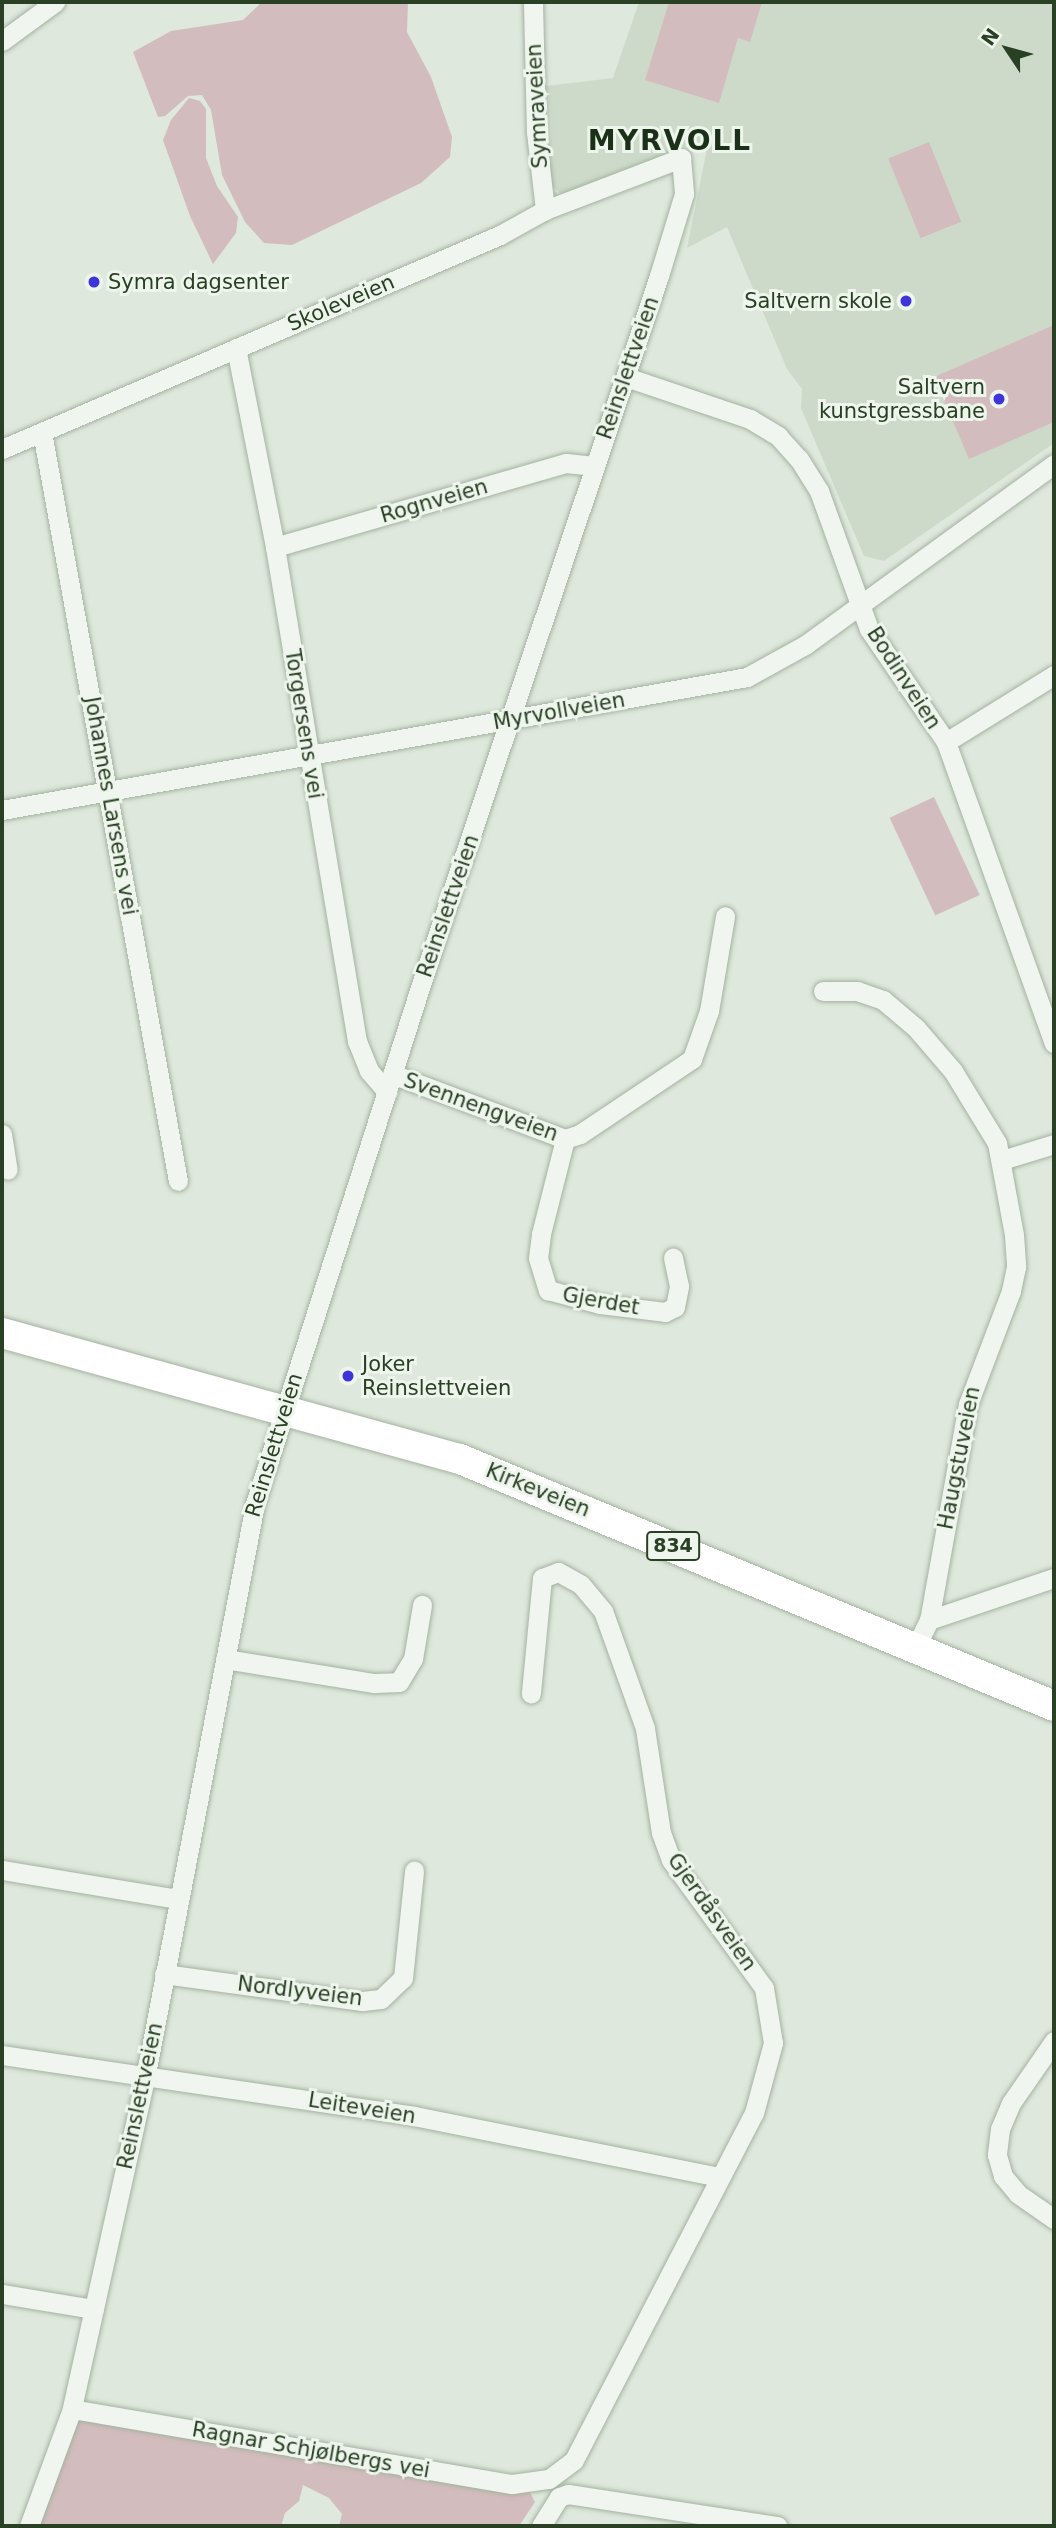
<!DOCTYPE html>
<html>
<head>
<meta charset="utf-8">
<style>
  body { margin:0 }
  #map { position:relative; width:1056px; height:2528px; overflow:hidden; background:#dee8dc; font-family:"DejaVu Sans",sans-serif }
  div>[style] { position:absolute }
  .built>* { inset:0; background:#cddaca }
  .green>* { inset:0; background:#d3bcbd; transform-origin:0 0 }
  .roads { filter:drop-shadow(0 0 2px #a4b2a1) drop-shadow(0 0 2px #a4b2a1) }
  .street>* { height:19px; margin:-9.5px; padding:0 9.5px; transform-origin:9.5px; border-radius:9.5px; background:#f0f6ef }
  .primary>* { height:30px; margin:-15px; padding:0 15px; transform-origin:15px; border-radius:15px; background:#fff }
  .dots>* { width:19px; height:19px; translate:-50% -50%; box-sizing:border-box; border:4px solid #eef5ec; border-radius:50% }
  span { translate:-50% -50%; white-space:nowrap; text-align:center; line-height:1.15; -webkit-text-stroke:6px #eef5ec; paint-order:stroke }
  .shield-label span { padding:2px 5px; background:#eef5ec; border:2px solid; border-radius:5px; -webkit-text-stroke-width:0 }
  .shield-label { font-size:19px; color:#294025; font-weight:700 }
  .street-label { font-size:21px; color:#294025 }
  .poi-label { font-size:21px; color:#294025 }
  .left { translate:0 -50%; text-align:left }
  .right { translate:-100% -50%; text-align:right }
  .district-label { font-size:28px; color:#1a3017; font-weight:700; letter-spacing:2px }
  .frame { position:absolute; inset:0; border:4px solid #294025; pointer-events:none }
  .north { position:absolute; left:972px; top:14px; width:70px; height:70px; -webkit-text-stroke:5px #eef5ec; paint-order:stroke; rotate:306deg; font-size:19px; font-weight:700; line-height:28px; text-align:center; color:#294025 }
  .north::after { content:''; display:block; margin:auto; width:24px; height:32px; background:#294025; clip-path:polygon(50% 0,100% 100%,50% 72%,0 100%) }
</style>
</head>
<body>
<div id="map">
  <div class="built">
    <div style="clip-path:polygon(639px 2px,1054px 2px,1054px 443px,884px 561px,864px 556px,801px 408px,802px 389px,787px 369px,727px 227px,687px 248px,707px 149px,686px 145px,575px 192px,562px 194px,551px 186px,546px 86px,613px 78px)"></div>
  </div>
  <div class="green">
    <div style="clip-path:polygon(262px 2px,408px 2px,407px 32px,431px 77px,452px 137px,450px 157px,421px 183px,292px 245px,264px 243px,245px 222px,222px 175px,211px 110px,202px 95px,188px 96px,165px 116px,158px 117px,133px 52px,171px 31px,243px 20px)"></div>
    <div style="clip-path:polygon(669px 2px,762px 2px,750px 42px,738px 38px,719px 103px,645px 80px)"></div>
    <div style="clip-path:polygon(189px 98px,200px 101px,206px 109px,206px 158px,217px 186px,238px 217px,236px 233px,213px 264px,190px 216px,163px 140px,171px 120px)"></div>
    <div style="left:929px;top:142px;width:86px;height:44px;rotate:68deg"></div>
    <div style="clip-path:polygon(1054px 325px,1054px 422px,969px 459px,934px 377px)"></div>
    <div style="left:934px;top:797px;width:108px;height:49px;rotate:65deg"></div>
    <div style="clip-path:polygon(77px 2417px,528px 2489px,535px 2502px,519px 2526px,339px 2526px,342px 2514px,329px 2498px,303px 2485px,299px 2501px,285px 2513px,281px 2526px,39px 2526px)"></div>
  </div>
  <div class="roads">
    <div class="street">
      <div style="left:533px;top:2px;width:130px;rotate:88.7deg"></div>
      <div style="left:536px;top:132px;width:79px;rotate:83.4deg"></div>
      <div style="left:2px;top:41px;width:66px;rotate:-36.3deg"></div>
      <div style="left:236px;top:348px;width:203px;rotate:78.9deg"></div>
      <div style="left:275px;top:547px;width:501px;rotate:80.58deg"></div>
      <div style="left:357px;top:1041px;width:32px;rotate:68deg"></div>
      <div style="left:369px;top:1071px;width:28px;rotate:49deg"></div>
      <div style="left:626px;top:377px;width:131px;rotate:18.7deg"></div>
      <div style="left:750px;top:419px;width:33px;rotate:31deg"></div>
      <div style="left:778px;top:436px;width:31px;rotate:48deg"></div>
      <div style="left:799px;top:459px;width:38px;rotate:58deg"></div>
      <div style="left:819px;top:491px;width:147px;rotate:70.1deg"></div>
      <div style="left:869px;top:629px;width:137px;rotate:55.7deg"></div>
      <div style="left:946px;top:742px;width:320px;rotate:70.3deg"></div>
      <div style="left:42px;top:432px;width:761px;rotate:79.71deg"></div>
      <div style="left:2px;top:449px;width:542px;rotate:-23.25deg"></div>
      <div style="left:500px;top:235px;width:51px;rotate:-29.1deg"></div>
      <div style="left:545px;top:210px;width:146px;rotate:-20.9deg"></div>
      <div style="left:681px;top:158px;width:36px;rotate:85deg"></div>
      <div style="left:684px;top:194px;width:86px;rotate:107deg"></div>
      <div style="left:659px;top:276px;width:737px;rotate:108.58deg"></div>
      <div style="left:424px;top:975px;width:555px;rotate:107.72deg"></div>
      <div style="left:255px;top:1504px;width:580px;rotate:100.83deg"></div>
      <div style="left:146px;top:2074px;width:343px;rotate:102.5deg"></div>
      <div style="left:72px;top:2409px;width:125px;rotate:110.2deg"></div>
      <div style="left:275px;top:547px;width:303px;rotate:-16.1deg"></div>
      <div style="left:566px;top:463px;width:29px;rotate:6deg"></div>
      <div style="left:946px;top:742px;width:127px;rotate:-31.8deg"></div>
      <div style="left:2px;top:810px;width:757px;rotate:-10.12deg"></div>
      <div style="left:747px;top:677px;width:66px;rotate:-28.9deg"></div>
      <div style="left:805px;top:645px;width:308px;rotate:-36deg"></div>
      <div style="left:823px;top:991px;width:34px"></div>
      <div style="left:857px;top:991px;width:28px;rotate:19deg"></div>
      <div style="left:883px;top:1000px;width:43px;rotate:40.3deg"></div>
      <div style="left:916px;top:1028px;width:57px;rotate:49.3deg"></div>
      <div style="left:953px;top:1071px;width:84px;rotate:58.6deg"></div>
      <div style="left:997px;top:1143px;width:94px;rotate:79.5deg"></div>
      <div style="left:1014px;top:1235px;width:32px;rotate:86deg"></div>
      <div style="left:1016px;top:1267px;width:25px;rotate:102deg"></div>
      <div style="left:1011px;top:1291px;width:121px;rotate:110.8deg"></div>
      <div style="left:968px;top:1404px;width:219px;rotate:100.2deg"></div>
      <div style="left:929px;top:1620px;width:30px;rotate:116deg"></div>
      <div style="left:392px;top:1074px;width:185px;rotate:20.6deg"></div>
      <div style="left:565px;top:1139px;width:16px;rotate:-18deg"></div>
      <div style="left:580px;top:1134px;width:135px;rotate:-33.8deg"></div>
      <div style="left:692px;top:1059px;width:51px;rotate:-70.5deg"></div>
      <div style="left:709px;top:1011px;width:96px;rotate:-80.4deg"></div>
      <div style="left:2px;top:1134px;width:36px;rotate:81deg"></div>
      <div style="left:565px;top:1139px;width:98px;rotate:104.2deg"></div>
      <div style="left:541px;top:1234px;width:24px;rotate:97deg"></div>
      <div style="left:538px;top:1258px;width:34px;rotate:73deg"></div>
      <div style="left:548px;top:1290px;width:54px;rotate:15.1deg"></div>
      <div style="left:600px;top:1304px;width:65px;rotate:7deg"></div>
      <div style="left:665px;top:1312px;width:11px;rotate:-27deg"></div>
      <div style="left:675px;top:1307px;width:21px;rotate:-79deg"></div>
      <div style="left:679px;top:1286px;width:29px;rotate:-102deg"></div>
      <div style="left:1002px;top:1160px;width:54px;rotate:-17.1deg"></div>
      <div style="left:929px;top:1620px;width:132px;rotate:-18.6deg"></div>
      <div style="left:225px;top:1659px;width:151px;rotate:9.2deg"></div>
      <div style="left:374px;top:1683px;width:25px;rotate:-2deg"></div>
      <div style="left:399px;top:1682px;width:27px;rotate:-59deg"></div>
      <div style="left:413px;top:1659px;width:55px;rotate:-80.5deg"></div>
      <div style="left:2px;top:1870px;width:177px;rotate:9.4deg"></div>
      <div style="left:164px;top:1974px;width:200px;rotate:7.8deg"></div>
      <div style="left:362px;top:2001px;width:19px;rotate:-6deg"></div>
      <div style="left:381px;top:1999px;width:30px;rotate:-44deg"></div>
      <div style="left:403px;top:1978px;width:108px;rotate:-84.1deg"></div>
      <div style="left:1054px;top:2041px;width:75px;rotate:124.7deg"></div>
      <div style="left:1011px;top:2103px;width:28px;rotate:113deg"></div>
      <div style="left:1000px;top:2129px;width:26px;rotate:97deg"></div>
      <div style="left:997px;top:2155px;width:22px;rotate:74deg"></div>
      <div style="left:1003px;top:2176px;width:23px;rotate:50deg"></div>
      <div style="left:1018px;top:2194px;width:44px;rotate:34.8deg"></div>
      <div style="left:2px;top:2055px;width:416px;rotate:8.4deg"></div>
      <div style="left:414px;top:2116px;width:312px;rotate:11.3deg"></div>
      <div style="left:2px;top:2294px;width:93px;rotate:9.3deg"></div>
      <div style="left:72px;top:2409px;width:446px;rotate:9.7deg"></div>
      <div style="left:512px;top:2484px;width:37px;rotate:-8deg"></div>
      <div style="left:549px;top:2479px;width:31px;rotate:-37deg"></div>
      <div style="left:574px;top:2460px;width:391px;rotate:-62.6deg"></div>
      <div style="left:754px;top:2113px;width:73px;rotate:-74.8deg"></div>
      <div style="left:773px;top:2043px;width:56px;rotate:-99.3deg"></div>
      <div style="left:764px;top:1988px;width:158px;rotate:-126deg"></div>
      <div style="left:671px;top:1860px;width:29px;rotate:-110deg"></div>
      <div style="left:661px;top:1833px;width:106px;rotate:-98.7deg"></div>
      <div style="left:645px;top:1728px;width:124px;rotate:-109.7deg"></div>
      <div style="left:603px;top:1611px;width:35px;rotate:-130deg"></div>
      <div style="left:580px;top:1584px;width:25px;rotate:-151deg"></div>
      <div style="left:558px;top:1572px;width:17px;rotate:159deg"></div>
      <div style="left:542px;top:1578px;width:116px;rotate:95.5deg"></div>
      <div style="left:541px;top:2526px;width:34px;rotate:-58deg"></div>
      <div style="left:559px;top:2497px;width:9px;rotate:-18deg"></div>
      <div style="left:568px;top:2494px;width:212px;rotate:8.7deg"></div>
    </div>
    <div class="primary">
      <div style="left:2px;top:1333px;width:475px;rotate:15.4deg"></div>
      <div style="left:460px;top:1459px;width:643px;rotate:22.58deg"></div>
    </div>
  </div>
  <div class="dots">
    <div style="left:94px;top:282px;background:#3e34da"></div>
    <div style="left:906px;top:301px;background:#3e34da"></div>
    <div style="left:999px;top:399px;background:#3e34da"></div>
    <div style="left:348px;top:1376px;background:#3e34da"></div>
  </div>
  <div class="shield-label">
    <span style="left:673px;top:1546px">834</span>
  </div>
  <div class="street-label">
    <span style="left:537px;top:106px;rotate:-93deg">Symraveien</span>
    <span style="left:341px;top:303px;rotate:-23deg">Skoleveien</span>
    <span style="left:628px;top:368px;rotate:-71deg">Reinslettveien</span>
    <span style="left:434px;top:501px;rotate:-16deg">Rognveien</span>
    <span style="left:904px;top:678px;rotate:57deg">Bodinveien</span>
    <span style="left:559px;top:711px;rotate:-10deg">Myrvollveien</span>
    <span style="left:304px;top:724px;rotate:81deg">Torgersens vei</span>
    <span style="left:111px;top:806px;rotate:80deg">Johannes Larsens vei</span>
    <span style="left:448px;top:906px;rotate:-71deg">Reinslettveien</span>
    <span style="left:481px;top:1107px;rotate:20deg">Svennengveien</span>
    <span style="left:601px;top:1301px;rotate:10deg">Gjerdet</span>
    <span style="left:274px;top:1445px;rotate:-73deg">Reinslettveien</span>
    <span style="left:959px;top:1458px;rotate:-79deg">Haugstuveien</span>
    <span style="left:538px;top:1490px;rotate:22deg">Kirkeveien</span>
    <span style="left:712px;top:1912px;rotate:55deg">Gjerdåsveien</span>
    <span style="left:300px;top:1991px;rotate:7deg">Nordlyveien</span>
    <span style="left:140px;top:2096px;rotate:-78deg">Reinslettveien</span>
    <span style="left:362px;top:2108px;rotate:9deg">Leiteveien</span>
    <span style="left:311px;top:2450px;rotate:10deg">Ragnar Schjølbergs vei</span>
  </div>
  <div class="poi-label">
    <span class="left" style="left:108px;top:282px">Symra dagsenter</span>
    <span class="right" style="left:892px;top:301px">Saltvern skole</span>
    <span class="right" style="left:985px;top:399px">Saltvern<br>kunstgressbane</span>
    <span class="left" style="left:362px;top:1376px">Joker<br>Reinslettveien</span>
  </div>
  <div class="district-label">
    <span style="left:670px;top:141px">MYRVOLL</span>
  </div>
  <div class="frame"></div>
  <div class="north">N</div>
</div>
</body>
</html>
